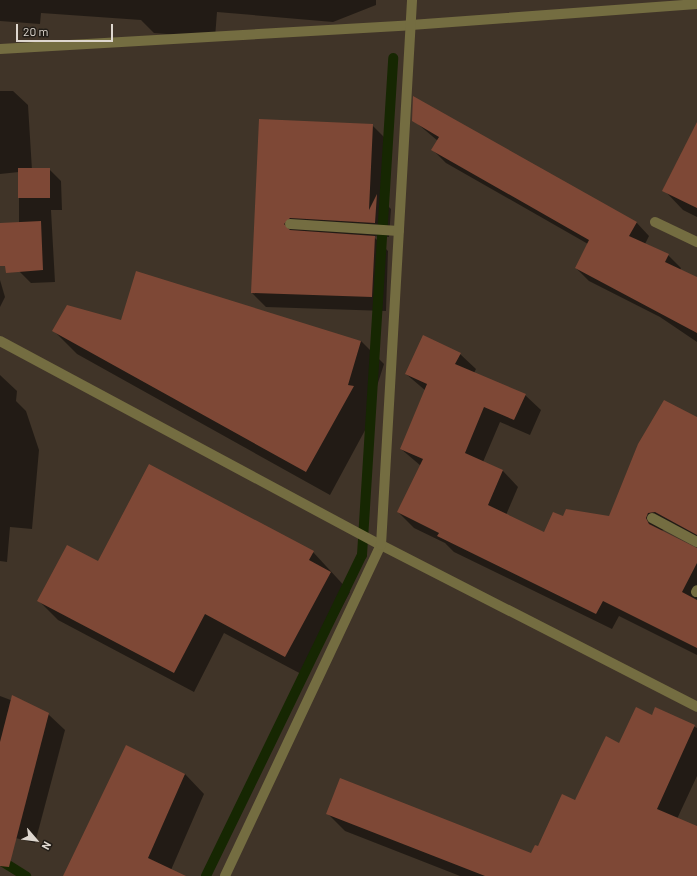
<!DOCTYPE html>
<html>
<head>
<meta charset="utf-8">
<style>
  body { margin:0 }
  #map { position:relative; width:697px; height:876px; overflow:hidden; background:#403428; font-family:Barlow,sans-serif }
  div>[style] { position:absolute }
  .shadow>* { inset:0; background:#0007 }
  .stream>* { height:10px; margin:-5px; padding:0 5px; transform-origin:5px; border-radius:5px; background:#162702 }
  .building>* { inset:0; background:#7e4836; transform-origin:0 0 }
  .minor>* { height:10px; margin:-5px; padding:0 5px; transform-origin:5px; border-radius:5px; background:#746d41 }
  span { translate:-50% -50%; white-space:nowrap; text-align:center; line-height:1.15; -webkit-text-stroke:3px #221d17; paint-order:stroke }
  .north { position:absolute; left:16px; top:820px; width:40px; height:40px; -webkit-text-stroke:3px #221d17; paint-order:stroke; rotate:118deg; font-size:11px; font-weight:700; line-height:16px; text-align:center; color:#ded7cf }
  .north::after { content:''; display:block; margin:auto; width:14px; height:18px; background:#ded7cf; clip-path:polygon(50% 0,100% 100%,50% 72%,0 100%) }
  .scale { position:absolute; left:16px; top:24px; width:97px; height:18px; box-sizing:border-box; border:2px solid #ded7cf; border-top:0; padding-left:5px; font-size:12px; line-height:14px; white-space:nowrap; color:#ded7cf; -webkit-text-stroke:3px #221d17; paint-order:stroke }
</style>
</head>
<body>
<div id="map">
  <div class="shadow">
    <div style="clip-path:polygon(0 0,376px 0,376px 5px,333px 22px,217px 12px,215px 38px,154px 33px,141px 20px,41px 13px,40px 24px,0 21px)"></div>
    <div style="clip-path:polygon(0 91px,13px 91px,28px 105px,32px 170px,49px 169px,61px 181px,62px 210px,51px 210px,55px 282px,31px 283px,19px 271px,19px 172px,0 174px)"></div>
    <div style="clip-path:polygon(260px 120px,372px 125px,387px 140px,384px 202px,391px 209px,389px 237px,373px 236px,388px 251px,386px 311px,266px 307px,252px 293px)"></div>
    <div style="clip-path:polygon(413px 120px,636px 222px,649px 236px,645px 244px,668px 255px,681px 268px,679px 273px,697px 285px,697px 342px,660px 317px,589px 281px,576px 268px,588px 244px,446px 163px,432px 149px,438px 141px)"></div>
    <div style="clip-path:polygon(697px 140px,697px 217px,683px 210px,664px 190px)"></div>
    <div style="clip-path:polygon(0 280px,5px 297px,0 307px)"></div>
    <div style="clip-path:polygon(121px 321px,361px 341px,384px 364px,371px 405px,376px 410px,330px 495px,77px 354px,54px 331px)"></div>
    <div style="clip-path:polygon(460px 354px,476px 369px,474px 373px,525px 395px,541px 410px,530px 435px,500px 422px,483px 462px,503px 471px,518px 487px,506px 515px,544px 534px,563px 518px,609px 518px,697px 418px,697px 541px,671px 527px,661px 531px,697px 549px,697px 655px,619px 616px,612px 629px,454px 552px,445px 543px,414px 528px,398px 512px,421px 466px,401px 449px,426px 391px,406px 374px)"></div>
    <div style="clip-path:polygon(0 375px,17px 391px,16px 401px,26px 411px,39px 450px,32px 529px,10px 527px,7px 562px,0 561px)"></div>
    <div style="clip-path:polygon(313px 552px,350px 592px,305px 676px,224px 633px,194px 692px,58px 620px,38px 600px)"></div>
    <div style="clip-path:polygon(0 696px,48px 714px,65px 730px,35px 843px,0 834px)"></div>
    <div style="clip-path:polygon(656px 708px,697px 728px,697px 776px,677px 819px,697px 828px,697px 876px,460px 876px,345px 831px,327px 813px,532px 854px,620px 744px,652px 716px)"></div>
    <div style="clip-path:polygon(185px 774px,204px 794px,171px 870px,176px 876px,70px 876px)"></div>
  </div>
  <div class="stream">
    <div style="left:0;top:860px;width:31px;rotate:32deg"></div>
    <div style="left:206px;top:876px;width:357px;rotate:-64.1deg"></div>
    <div style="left:362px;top:555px;width:498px;rotate:-86.4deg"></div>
  </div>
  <div class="building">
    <div style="clip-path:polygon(413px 96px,637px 222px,629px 236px,669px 254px,665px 262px,697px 277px,697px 333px,575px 268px,589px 240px,431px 150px,439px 137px,412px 121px)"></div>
    <div style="clip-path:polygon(259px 119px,373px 124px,369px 210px,377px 194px,375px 223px,290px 218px,284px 224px,290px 230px,375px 236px,372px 297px,251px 293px)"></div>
    <div style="clip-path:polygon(697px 122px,697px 208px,662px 191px)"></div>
    <div style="left:50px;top:168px;width:30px;height:32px;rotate:90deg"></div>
    <div style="clip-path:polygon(41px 221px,43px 270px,6px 273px,5px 266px,0 266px,0 223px)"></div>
    <div style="clip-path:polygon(136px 271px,361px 341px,348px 385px,354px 386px,306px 472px,52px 331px,67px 305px,121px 320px)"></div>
    <div style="clip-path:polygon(423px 335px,461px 353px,455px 364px,526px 394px,514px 420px,484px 407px,465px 453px,503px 470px,488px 505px,544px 532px,553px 512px,563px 516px,566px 509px,609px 516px,638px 444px,664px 400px,697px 417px,697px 535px,655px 512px,648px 513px,646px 518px,649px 524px,697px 548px,697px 563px,682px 592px,697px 600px,697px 648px,603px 601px,596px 614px,437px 536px,439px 533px,397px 512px,423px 459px,400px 449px,427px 384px,405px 374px)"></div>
    <div style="clip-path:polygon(149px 464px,314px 551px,309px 560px,331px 572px,285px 657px,205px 614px,174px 673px,37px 601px,67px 545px,98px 561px)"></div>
    <div style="clip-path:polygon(12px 695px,49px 713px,9px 867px,0 866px,0 742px)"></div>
    <div style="clip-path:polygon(636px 707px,652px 715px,655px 707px,695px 725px,657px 809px,697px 826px,697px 876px,485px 876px,326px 814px,340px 778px,531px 853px,535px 845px,538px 846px,562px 794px,575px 800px,606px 736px,619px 743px)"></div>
    <div style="clip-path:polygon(126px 745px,185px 774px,148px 858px,186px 876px,63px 876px)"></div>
  </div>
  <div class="minor">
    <div style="left:0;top:49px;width:412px;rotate:-3.3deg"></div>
    <div style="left:411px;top:25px;width:287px;rotate:-4.2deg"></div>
    <div style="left:655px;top:222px;width:47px;rotate:25.5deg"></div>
    <div style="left:290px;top:224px;width:109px;rotate:3.7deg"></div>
    <div style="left:0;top:341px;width:432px;rotate:28.2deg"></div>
    <div style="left:381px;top:545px;width:355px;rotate:27.1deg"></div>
    <div style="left:652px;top:518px;width:51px;rotate:28.1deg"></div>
    <div style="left:696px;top:592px;width:2px;rotate:-63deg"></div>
    <div style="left:225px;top:876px;width:366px;rotate:-64.8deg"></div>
    <div style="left:381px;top:545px;width:546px;rotate:-86.74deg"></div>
  </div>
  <div class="north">N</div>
  <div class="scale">20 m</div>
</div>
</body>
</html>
